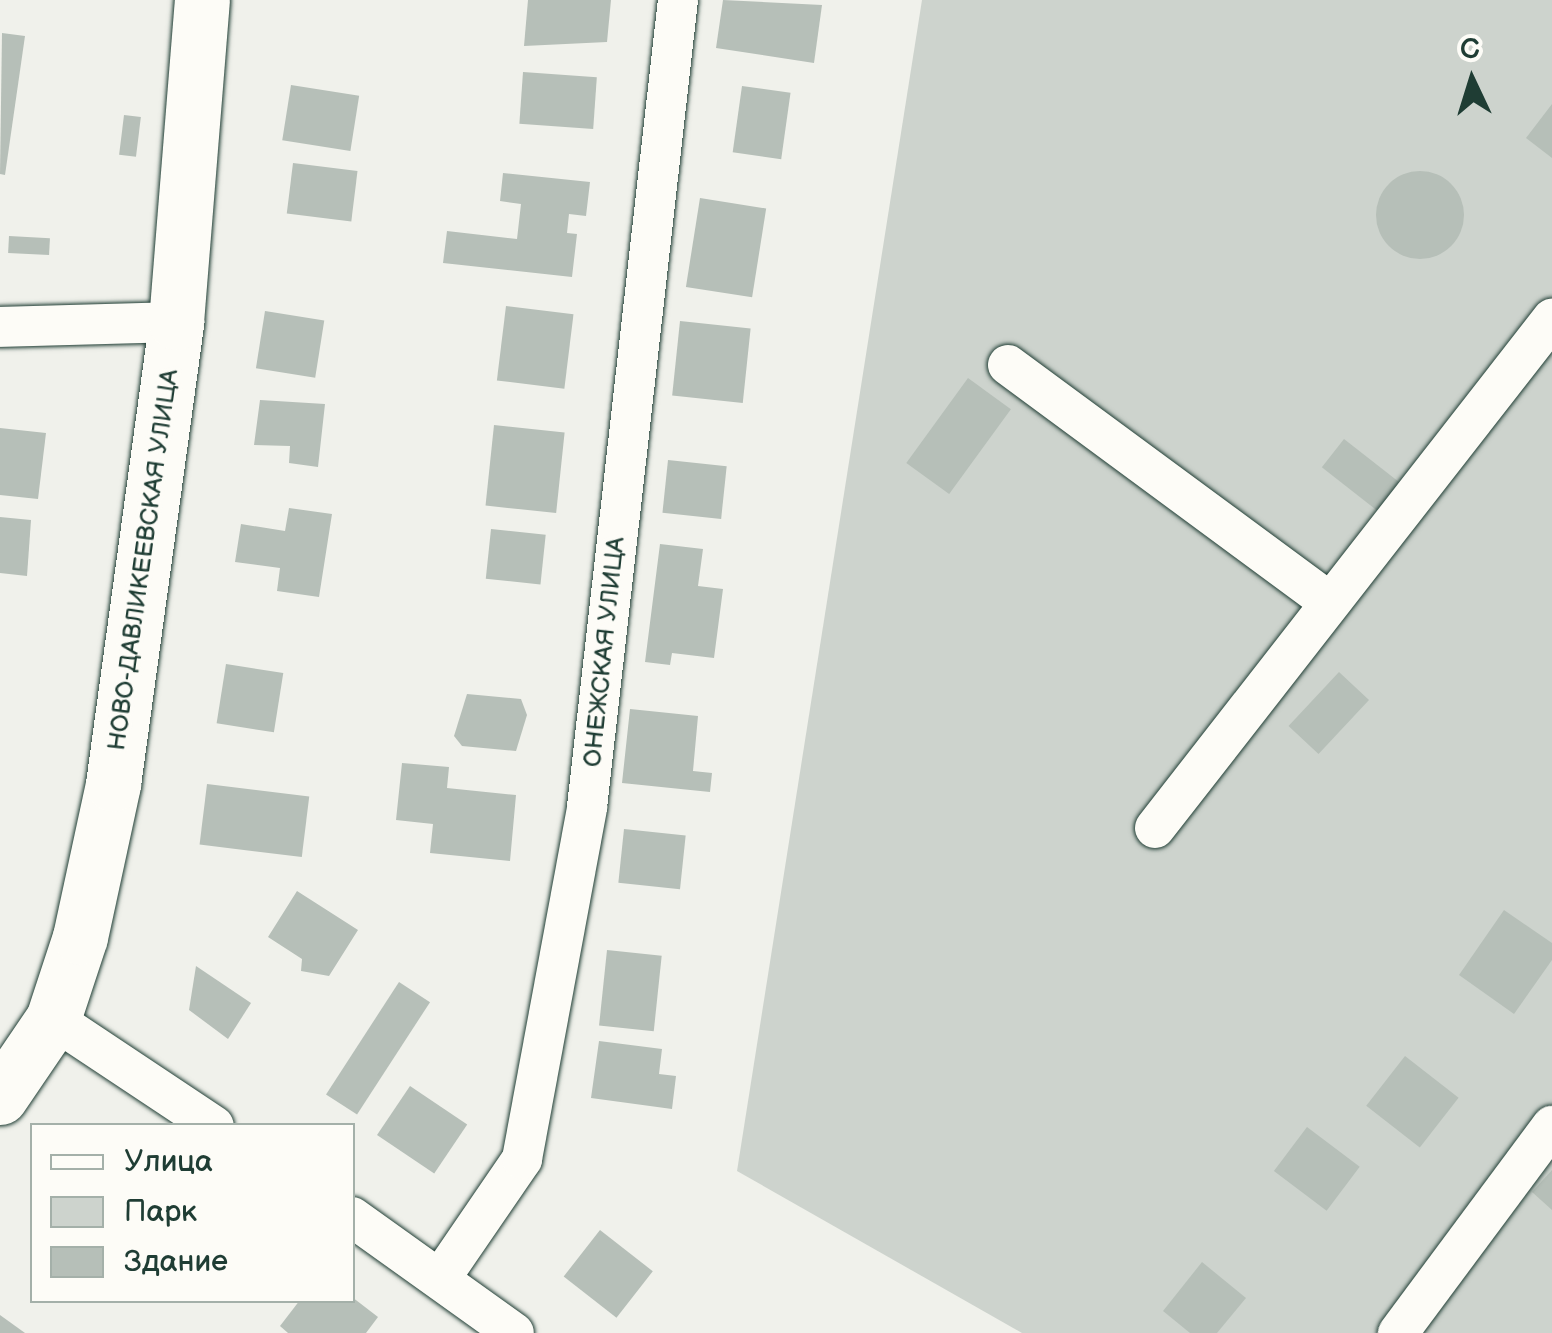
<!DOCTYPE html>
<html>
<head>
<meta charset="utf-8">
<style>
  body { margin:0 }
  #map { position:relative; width:1552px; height:1333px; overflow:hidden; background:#f0f1eb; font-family:"Balsamiq Sans",sans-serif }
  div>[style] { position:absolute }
  .green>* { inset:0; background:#cdd3cd }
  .building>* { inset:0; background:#b6bfb8; transform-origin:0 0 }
  .round { border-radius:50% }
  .roads { filter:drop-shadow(0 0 2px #1f3d34) drop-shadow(0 0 2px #1f3d34) }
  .street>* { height:40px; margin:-20px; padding:0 20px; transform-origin:20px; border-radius:20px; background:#fdfcf7 }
  .secondary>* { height:55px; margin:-27.5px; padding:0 27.5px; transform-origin:27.5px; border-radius:27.5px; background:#fdfcf7 }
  span { translate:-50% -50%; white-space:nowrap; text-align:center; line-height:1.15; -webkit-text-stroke:8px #fdfcf7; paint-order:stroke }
  .street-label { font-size:25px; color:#1f3d34 }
  .legend { position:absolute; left:30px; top:1123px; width:325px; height:180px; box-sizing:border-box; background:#fdfcf7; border:2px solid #a4b0a9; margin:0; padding:12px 18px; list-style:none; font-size:30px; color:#1f3d34 }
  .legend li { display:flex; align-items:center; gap:20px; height:50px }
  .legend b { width:50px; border:2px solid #a4b0a9 }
  .north { position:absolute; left:1422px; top:30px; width:100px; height:100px; -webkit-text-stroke:8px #fdfcf7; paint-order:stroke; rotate:356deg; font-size:28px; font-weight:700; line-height:40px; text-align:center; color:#1f3d34 }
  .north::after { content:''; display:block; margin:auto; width:35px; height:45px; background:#1f3d34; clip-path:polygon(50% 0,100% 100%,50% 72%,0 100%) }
</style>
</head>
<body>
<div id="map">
  <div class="green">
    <div style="clip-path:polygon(922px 0,1552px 0,1552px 1333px,1022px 1333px,737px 1171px)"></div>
  </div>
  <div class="building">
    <div style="clip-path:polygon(528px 0,611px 0,607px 42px,524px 46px)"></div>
    <div style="clip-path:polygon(723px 0,822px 5px,814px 63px,716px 48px)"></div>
    <div style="clip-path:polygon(2px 33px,25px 36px,5px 175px,0 174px)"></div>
    <div style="left:523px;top:72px;width:74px;height:52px;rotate:4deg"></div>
    <div style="left:291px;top:85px;width:69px;height:56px;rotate:9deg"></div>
    <div style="left:742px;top:86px;width:49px;height:67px;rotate:8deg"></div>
    <div style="clip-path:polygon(1552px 104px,1552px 158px,1526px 138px)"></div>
    <div style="left:124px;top:115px;width:17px;height:40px;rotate:7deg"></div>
    <div style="left:293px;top:163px;width:65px;height:51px;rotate:7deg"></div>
    <div class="round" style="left:1376px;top:171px;width:88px;height:88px"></div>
    <div style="clip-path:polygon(503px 173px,590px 182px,586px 216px,569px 214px,567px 233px,577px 234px,572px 277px,443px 263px,447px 231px,517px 239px,521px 204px,500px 201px)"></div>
    <div style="left:700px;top:198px;width:67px;height:90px;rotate:9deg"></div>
    <div style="left:9px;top:236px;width:41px;height:17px;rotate:3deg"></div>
    <div style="left:506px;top:306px;width:68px;height:75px;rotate:7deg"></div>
    <div style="left:265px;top:311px;width:60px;height:58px;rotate:9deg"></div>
    <div style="left:680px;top:321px;width:71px;height:75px;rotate:6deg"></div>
    <div style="left:968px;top:378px;width:53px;height:105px;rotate:36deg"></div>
    <div style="clip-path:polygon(260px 400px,325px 404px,318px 467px,289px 463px,290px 446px,254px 445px)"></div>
    <div style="left:494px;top:425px;width:71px;height:81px;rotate:6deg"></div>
    <div style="clip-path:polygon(0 428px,46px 433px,38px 499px,0 495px)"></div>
    <div style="left:1344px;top:439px;width:71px;height:36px;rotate:38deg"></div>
    <div style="left:668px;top:460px;width:59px;height:53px;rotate:6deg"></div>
    <div style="clip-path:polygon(289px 508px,332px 514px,319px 597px,277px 591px,280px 568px,235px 562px,241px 524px,285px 531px)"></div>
    <div style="clip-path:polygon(0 517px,31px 520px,27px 576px,0 573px)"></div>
    <div style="left:491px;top:529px;width:55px;height:50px;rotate:6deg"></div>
    <div style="clip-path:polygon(660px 544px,703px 549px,698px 586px,723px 589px,714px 658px,672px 653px,670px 665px,645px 662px)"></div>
    <div style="left:226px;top:664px;width:58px;height:60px;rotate:9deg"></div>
    <div style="left:1339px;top:672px;width:41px;height:74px;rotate:43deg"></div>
    <div style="clip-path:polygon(467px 694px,521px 699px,527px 715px,516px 751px,462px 746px,454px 736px)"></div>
    <div style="clip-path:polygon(630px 709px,698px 716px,693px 771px,712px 773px,710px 792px,622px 783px)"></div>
    <div style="clip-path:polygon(402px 763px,449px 767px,447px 788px,516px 795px,510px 861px,430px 853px,433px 824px,396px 820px)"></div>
    <div style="left:207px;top:784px;width:103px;height:61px;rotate:7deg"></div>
    <div style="left:624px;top:829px;width:62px;height:54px;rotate:6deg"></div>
    <div style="clip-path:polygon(297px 891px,358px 930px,329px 976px,301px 971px,302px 959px,268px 937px)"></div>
    <div style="clip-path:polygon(1504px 910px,1552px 943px,1552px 960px,1514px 1014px,1459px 975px)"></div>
    <div style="left:607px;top:950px;width:55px;height:76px;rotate:6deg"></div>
    <div style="clip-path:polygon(196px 966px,251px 1003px,228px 1039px,189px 1010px)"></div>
    <div style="left:399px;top:982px;width:37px;height:134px;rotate:33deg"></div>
    <div style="clip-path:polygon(599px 1041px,662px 1049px,659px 1074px,676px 1076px,672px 1109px,591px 1098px)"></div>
    <div style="left:1405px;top:1056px;width:68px;height:63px;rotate:38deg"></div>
    <div style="left:410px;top:1086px;width:69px;height:59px;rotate:34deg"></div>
    <div style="left:1307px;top:1127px;width:66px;height:55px;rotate:37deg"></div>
    <div style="clip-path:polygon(1552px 1170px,1552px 1210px,1532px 1192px)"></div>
    <div style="left:600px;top:1230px;width:67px;height:59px;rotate:38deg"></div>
    <div style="clip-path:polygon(1202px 1262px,1246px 1298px,1217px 1333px,1190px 1333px,1163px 1311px)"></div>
    <div style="clip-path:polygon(352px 1297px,378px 1317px,366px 1333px,288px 1333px,280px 1326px,300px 1300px)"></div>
    <div style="clip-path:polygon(0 1315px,25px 1333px,0 1333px)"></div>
  </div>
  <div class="roads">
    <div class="street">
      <div style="left:0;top:327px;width:176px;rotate:-1.6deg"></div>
      <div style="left:1008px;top:365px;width:400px;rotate:36.4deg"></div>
      <div style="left:1155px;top:828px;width:646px;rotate:-52.05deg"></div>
      <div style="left:53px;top:1019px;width:193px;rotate:33.6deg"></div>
      <div style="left:352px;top:1217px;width:199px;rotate:35.6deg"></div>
      <div style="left:442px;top:1276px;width:142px;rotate:-55.6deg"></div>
      <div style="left:522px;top:1159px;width:358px;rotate:-79.5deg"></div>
      <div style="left:587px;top:807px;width:812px;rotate:-83.57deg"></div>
      <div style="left:1398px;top:1333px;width:258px;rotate:-53.4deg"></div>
    </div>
    <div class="secondary">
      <div style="left:0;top:1097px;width:94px;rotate:-55.8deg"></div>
      <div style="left:53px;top:1019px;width:86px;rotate:-71.8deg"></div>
      <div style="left:80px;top:937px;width:157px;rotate:-77.8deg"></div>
      <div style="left:113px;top:784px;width:466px;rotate:-82.2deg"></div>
      <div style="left:176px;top:322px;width:323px;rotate:-85.4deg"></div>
    </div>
  </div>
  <div class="street-label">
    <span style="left:144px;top:560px;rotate:-82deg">НОВО-ДАВЛИКЕЕВСКАЯ УЛИЦА</span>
    <span style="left:605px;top:652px;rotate:-84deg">ОНЕЖСКАЯ УЛИЦА</span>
  </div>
  <ul class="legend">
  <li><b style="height:12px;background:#fdfcf7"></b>Улица</li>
  <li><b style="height:28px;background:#cdd3cd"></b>Парк</li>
  <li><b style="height:28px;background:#b6bfb8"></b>Здание</li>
  </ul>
  <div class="north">С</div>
</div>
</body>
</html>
